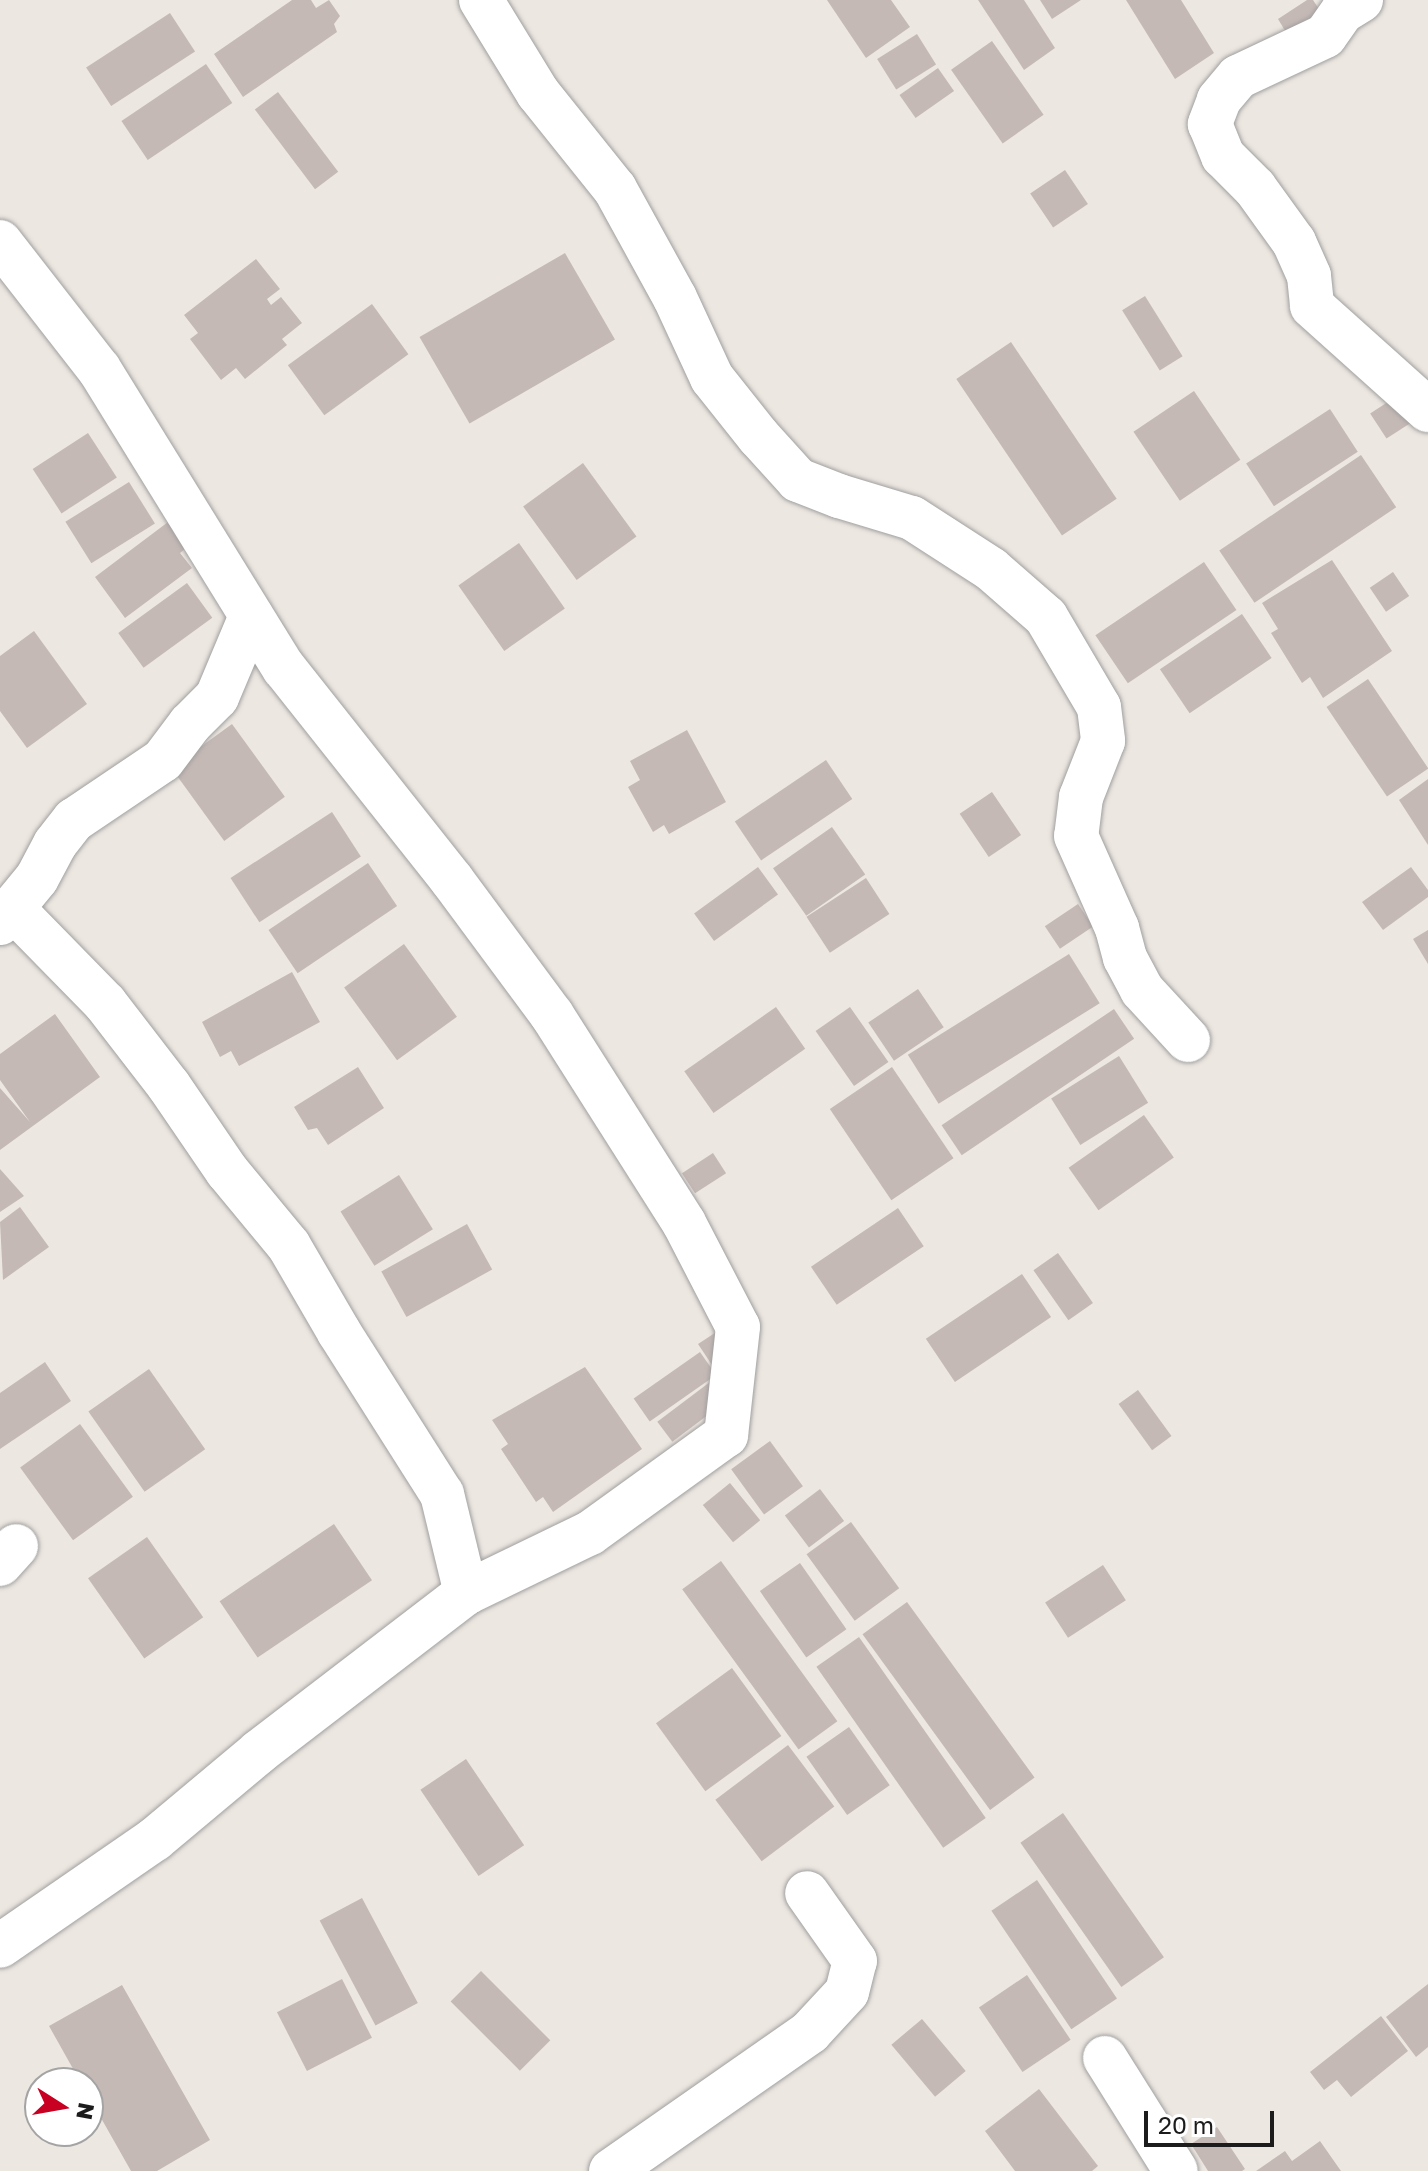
<!DOCTYPE html>
<html>
<head>
<meta charset="utf-8">
<style>
  body { margin:0 }
  #map { position:relative; width:1428px; height:2171px; overflow:hidden; background:#ede7e1; font-family:"Golos Text",sans-serif }
  div>[style] { position:absolute }
  .building>* { inset:0; background:#c5b9b5; transform-origin:0 0 }
  .roads { filter:drop-shadow(0 0 2px #a0a0a0) drop-shadow(0 0 2px #a0a0a0) }
  .minor>* { height:44px; margin:-22px; padding:0 22px; transform-origin:22px; border-radius:22px; background:#fff }
  span { translate:-50% -50%; white-space:nowrap; text-align:center; line-height:1.15; -webkit-text-stroke:7px #fff; paint-order:stroke }
  .north { position:absolute; left:24px; top:2067px; width:80px; height:80px; box-sizing:border-box; background:#fff; border:2px solid #a4a4a4; border-radius:50%; rotate:101deg; font-size:22px; font-weight:700; line-height:32px; text-align:center; color:#1c1c1c }
  .north::after { content:''; display:block; margin:auto; width:28px; height:36px; background:#c80022; clip-path:polygon(50% 0,100% 100%,50% 72%,0 100%) }
  .scale { position:absolute; left:1144px; top:2111px; width:130px; height:36px; box-sizing:border-box; border:4px solid #1c1c1c; border-top:0; padding-left:10px; font-size:24px; line-height:28px; white-space:nowrap; color:#1c1c1c; -webkit-text-stroke:6px #fff; paint-order:stroke }
</style>
</head>
<body>
<div id="map">
  <div class="building">
    <div style="clip-path:polygon(292px 0,311px 0,316px 8px,329px 0,340px 16px,334px 24px,337px 32px,243px 97px,214px 54px)"></div>
    <div style="clip-path:polygon(827px 0,891px 0,910px 27px,866px 58px)"></div>
    <div style="clip-path:polygon(978px 0,1024px 0,1055px 48px,1024px 70px)"></div>
    <div style="clip-path:polygon(1040px 0,1081px 0,1052px 19px)"></div>
    <div style="clip-path:polygon(1126px 0,1181px 0,1214px 53px,1175px 79px)"></div>
    <div style="clip-path:polygon(1307px 0,1313px 0,1327px 21px,1293px 44px,1278px 19px)"></div>
    <div style="left:170px;top:13px;width:46px;height:100px;rotate:57deg"></div>
    <div style="left:917px;top:34px;width:36px;height:47px;rotate:58deg"></div>
    <div style="left:992px;top:41px;width:90px;height:50px;rotate:55deg"></div>
    <div style="left:206px;top:64px;width:47px;height:102px;rotate:56deg"></div>
    <div style="left:938px;top:68px;width:28px;height:47px;rotate:55deg"></div>
    <div style="left:278px;top:92px;width:100px;height:29px;rotate:53deg"></div>
    <div style="left:1065px;top:170px;width:41px;height:42px;rotate:56deg"></div>
    <div style="left:565px;top:253px;width:100px;height:168px;rotate:60deg"></div>
    <div style="clip-path:polygon(256px 259px,280px 289px,267px 299px,271px 305px,281px 297px,302px 323px,282px 339px,287px 345px,245px 379px,236px 368px,221px 380px,190px 339px,198px 333px,184px 315px)"></div>
    <div style="left:1145px;top:296px;width:71px;height:27px;rotate:58deg"></div>
    <div style="left:372px;top:304px;width:62px;height:104px;rotate:54deg"></div>
    <div style="left:1011px;top:342px;width:189px;height:66px;rotate:56deg"></div>
    <div style="left:1194px;top:391px;width:83px;height:73px;rotate:56deg"></div>
    <div style="left:1397px;top:396px;width:30px;height:32px;rotate:57deg"></div>
    <div style="left:1330px;top:409px;width:51px;height:100px;rotate:57deg"></div>
    <div style="left:88px;top:433px;width:53px;height:66px;rotate:57deg"></div>
    <div style="left:1361px;top:455px;width:63px;height:171px;rotate:56deg"></div>
    <div style="left:583px;top:463px;width:91px;height:74px;rotate:54deg"></div>
    <div style="left:129px;top:482px;width:49px;height:75px;rotate:58deg"></div>
    <div style="clip-path:polygon(172px 519px,191px 544px,180px 553px,192px 568px,125px 618px,95px 577px)"></div>
    <div style="left:519px;top:543px;width:80px;height:74px;rotate:55deg"></div>
    <div style="clip-path:polygon(1332px 560px,1392px 651px,1323px 698px,1310px 677px,1302px 683px,1271px 633px,1278px 629px,1262px 603px)"></div>
    <div style="left:1204px;top:562px;width:58px;height:131px;rotate:56deg"></div>
    <div style="left:1393px;top:572px;width:29px;height:28px;rotate:56deg"></div>
    <div style="left:187px;top:583px;width:43px;height:85px;rotate:54deg"></div>
    <div style="left:1242px;top:614px;width:53px;height:99px;rotate:56deg"></div>
    <div style="clip-path:polygon(34px 631px,87px 704px,27px 748px,0 711px,0 656px)"></div>
    <div style="left:1368px;top:679px;width:108px;height:50px;rotate:56deg"></div>
    <div style="left:232px;top:724px;width:90px;height:75px;rotate:54deg"></div>
    <div style="clip-path:polygon(687px 730px,726px 802px,669px 834px,664px 825px,653px 832px,628px 787px,640px 780px,630px 761px)"></div>
    <div style="left:826px;top:760px;width:47px;height:110px;rotate:56deg"></div>
    <div style="clip-path:polygon(1428px 779px,1428px 845px,1399px 800px)"></div>
    <div style="left:992px;top:792px;width:52px;height:39px;rotate:56deg"></div>
    <div style="left:332px;top:812px;width:53px;height:121px;rotate:57deg"></div>
    <div style="left:832px;top:827px;width:58px;height:72px;rotate:55deg"></div>
    <div style="left:368px;top:863px;width:52px;height:120px;rotate:56deg"></div>
    <div style="left:758px;top:867px;width:34px;height:79px;rotate:54deg"></div>
    <div style="clip-path:polygon(1411px 867px,1428px 890px,1428px 897px,1383px 930px,1362px 902px)"></div>
    <div style="left:866px;top:878px;width:43px;height:71px;rotate:57deg"></div>
    <div style="left:1078px;top:904px;width:27px;height:40px;rotate:56deg"></div>
    <div style="clip-path:polygon(1428px 930px,1428px 964px,1413px 939px)"></div>
    <div style="left:404px;top:944px;width:90px;height:74px;rotate:54deg"></div>
    <div style="left:1069px;top:954px;width:58px;height:190px;rotate:58deg"></div>
    <div style="clip-path:polygon(292px 972px,320px 1022px,239px 1066px,231px 1051px,220px 1057px,202px 1022px)"></div>
    <div style="left:918px;top:989px;width:46px;height:60px;rotate:56deg"></div>
    <div style="left:776px;top:1007px;width:51px;height:112px;rotate:55deg"></div>
    <div style="left:850px;top:1007px;width:67px;height:42px;rotate:55deg"></div>
    <div style="left:1114px;top:1009px;width:36px;height:208px;rotate:56deg"></div>
    <div style="clip-path:polygon(55px 1014px,100px 1077px,0 1150px,0 1088px,30px 1122px,0 1080px,0 1054px)"></div>
    <div style="left:1119px;top:1056px;width:55px;height:80px;rotate:58deg"></div>
    <div style="clip-path:polygon(358px 1067px,384px 1108px,328px 1145px,317px 1128px,308px 1130px,294px 1107px)"></div>
    <div style="left:892px;top:1067px;width:110px;height:75px;rotate:56deg"></div>
    <div style="left:1144px;top:1115px;width:52px;height:92px;rotate:55deg"></div>
    <div style="left:713px;top:1153px;width:24px;height:37px;rotate:57deg"></div>
    <div style="clip-path:polygon(0 1169px,24px 1196px,0 1212px)"></div>
    <div style="left:399px;top:1175px;width:64px;height:69px;rotate:58deg"></div>
    <div style="clip-path:polygon(20px 1207px,49px 1247px,3px 1280px,0 1222px)"></div>
    <div style="left:898px;top:1208px;width:46px;height:105px;rotate:56deg"></div>
    <div style="left:467px;top:1224px;width:52px;height:98px;rotate:61deg"></div>
    <div style="left:1058px;top:1253px;width:61px;height:30px;rotate:55deg"></div>
    <div style="left:1022px;top:1274px;width:52px;height:116px;rotate:56deg"></div>
    <div style="clip-path:polygon(721px 1329px,712px 1365px,698px 1344px)"></div>
    <div style="left:700px;top:1352px;width:28px;height:81px;rotate:55deg"></div>
    <div style="clip-path:polygon(45px 1362px,71px 1401px,0 1449px,0 1393px)"></div>
    <div style="clip-path:polygon(585px 1367px,642px 1449px,553px 1512px,543px 1497px,536px 1502px,501px 1449px,508px 1444px,492px 1420px)"></div>
    <div style="left:149px;top:1369px;width:98px;height:74px;rotate:55deg"></div>
    <div style="left:710px;top:1382px;width:25px;height:66px;rotate:53deg"></div>
    <div style="left:1138px;top:1390px;width:57px;height:24px;rotate:54deg"></div>
    <div style="left:80px;top:1424px;width:90px;height:74px;rotate:54deg"></div>
    <div style="left:770px;top:1441px;width:56px;height:48px;rotate:54deg"></div>
    <div style="left:730px;top:1483px;width:48px;height:35px;rotate:51deg"></div>
    <div style="left:820px;top:1489px;width:40px;height:44px;rotate:53deg"></div>
    <div style="left:851px;top:1522px;width:82px;height:55px;rotate:54deg"></div>
    <div style="left:334px;top:1524px;width:68px;height:138px;rotate:56deg"></div>
    <div style="left:147px;top:1537px;width:98px;height:72px;rotate:55deg"></div>
    <div style="left:721px;top:1561px;width:198px;height:48px;rotate:54deg"></div>
    <div style="left:800px;top:1563px;width:81px;height:49px;rotate:55deg"></div>
    <div style="left:1103px;top:1565px;width:42px;height:69px;rotate:57deg"></div>
    <div style="left:907px;top:1602px;width:217px;height:55px;rotate:54deg"></div>
    <div style="left:859px;top:1637px;width:221px;height:52px;rotate:55deg"></div>
    <div style="left:732px;top:1668px;width:84px;height:94px;rotate:54deg"></div>
    <div style="left:849px;top:1727px;width:71px;height:52px;rotate:55deg"></div>
    <div style="left:788px;top:1745px;width:77px;height:91px;rotate:53deg"></div>
    <div style="left:466px;top:1759px;width:104px;height:55px;rotate:56deg"></div>
    <div style="left:1063px;top:1813px;width:176px;height:52px;rotate:55deg"></div>
    <div style="left:1037px;top:1880px;width:143px;height:55px;rotate:56deg"></div>
    <div style="left:362px;top:1898px;width:119px;height:48px;rotate:62deg"></div>
    <div style="left:481px;top:1971px;width:98px;height:43px;rotate:45deg"></div>
    <div style="left:1027px;top:1975px;width:78px;height:58px;rotate:56deg"></div>
    <div style="left:342px;top:1979px;width:66px;height:73px;rotate:63deg"></div>
    <div style="clip-path:polygon(1428px 1984px,1428px 2047px,1416px 2057px,1386px 2017px)"></div>
    <div style="clip-path:polygon(122px 1985px,210px 2140px,157px 2171px,131px 2171px,88px 2095px,88px 2083px,81px 2083px,49px 2026px)"></div>
    <div style="clip-path:polygon(1381px 2016px,1408px 2051px,1351px 2097px,1337px 2080px,1324px 2090px,1310px 2072px)"></div>
    <div style="left:922px;top:2019px;width:68px;height:40px;rotate:50deg"></div>
    <div style="clip-path:polygon(1039px 2089px,1098px 2166px,1092px 2171px,1015px 2171px,985px 2131px)"></div>
    <div style="clip-path:polygon(1217px 2127px,1245px 2169px,1242px 2171px,1208px 2171px,1191px 2144px)"></div>
    <div style="clip-path:polygon(1320px 2141px,1341px 2171px,1256px 2171px,1285px 2151px,1292px 2161px)"></div>
  </div>
  <div class="roads">
    <div class="minor">
      <div style="left:481px;top:0;width:109px;rotate:58.5deg"></div>
      <div style="left:538px;top:93px;width:123px;rotate:51.3deg"></div>
      <div style="left:615px;top:189px;width:124px;rotate:61.2deg"></div>
      <div style="left:675px;top:298px;width:88px;rotate:65.2deg"></div>
      <div style="left:712px;top:378px;width:75px;rotate:51.5deg"></div>
      <div style="left:759px;top:437px;width:58px;rotate:47.8deg"></div>
      <div style="left:798px;top:480px;width:44px;rotate:21.3deg"></div>
      <div style="left:839px;top:496px;width:76px;rotate:16.8deg"></div>
      <div style="left:912px;top:518px;width:94px;rotate:32.8deg"></div>
      <div style="left:991px;top:569px;width:73px;rotate:41.1deg"></div>
      <div style="left:1046px;top:617px;width:104px;rotate:59.5deg"></div>
      <div style="left:1099px;top:707px;width:34px;rotate:83deg"></div>
      <div style="left:1103px;top:741px;width:60px;rotate:111.4deg"></div>
      <div style="left:1081px;top:797px;width:39px;rotate:97deg"></div>
      <div style="left:1076px;top:836px;width:101px;rotate:66deg"></div>
      <div style="left:1117px;top:928px;width:31px;rotate:75deg"></div>
      <div style="left:1125px;top:958px;width:36px;rotate:62deg"></div>
      <div style="left:1142px;top:990px;width:68px;rotate:47.4deg"></div>
      <div style="left:1361px;top:0;width:22px;rotate:148deg"></div>
      <div style="left:1342px;top:12px;width:29px;rotate:125deg"></div>
      <div style="left:1325px;top:36px;width:96px;rotate:154.8deg"></div>
      <div style="left:1238px;top:77px;width:30px;rotate:130deg"></div>
      <div style="left:1219px;top:100px;width:26px;rotate:111deg"></div>
      <div style="left:1210px;top:124px;width:35px;rotate:68deg"></div>
      <div style="left:1223px;top:156px;width:45px;rotate:45deg"></div>
      <div style="left:1255px;top:188px;width:67px;rotate:54.2deg"></div>
      <div style="left:1294px;top:242px;width:37px;rotate:66deg"></div>
      <div style="left:1309px;top:276px;width:30px;rotate:84deg"></div>
      <div style="left:1312px;top:306px;width:156px;rotate:41.9deg"></div>
      <div style="left:0;top:242px;width:161px;rotate:52.1deg"></div>
      <div style="left:99px;top:369px;width:352px;rotate:58.3deg"></div>
      <div style="left:284px;top:668px;width:270px;rotate:51.6deg"></div>
      <div style="left:452px;top:880px;width:168px;rotate:53.5deg"></div>
      <div style="left:552px;top:1015px;width:246px;rotate:57.6deg"></div>
      <div style="left:684px;top:1223px;width:117px;rotate:62.6deg"></div>
      <div style="left:738px;top:1327px;width:109px;rotate:96.3deg"></div>
      <div style="left:726px;top:1435px;width:168px;rotate:144.2deg"></div>
      <div style="left:590px;top:1533px;width:138px;rotate:154.2deg"></div>
      <div style="left:466px;top:1593px;width:261px;rotate:142.5deg"></div>
      <div style="left:259px;top:1752px;width:136px;rotate:140.1deg"></div>
      <div style="left:155px;top:1839px;width:188px;rotate:145.4deg"></div>
      <div style="left:13px;top:909px;width:132px;rotate:45.6deg"></div>
      <div style="left:105px;top:1003px;width:105px;rotate:52.4deg"></div>
      <div style="left:169px;top:1086px;width:103px;rotate:55.7deg"></div>
      <div style="left:227px;top:1171px;width:97px;rotate:50.4deg"></div>
      <div style="left:289px;top:1246px;width:99px;rotate:59.8deg"></div>
      <div style="left:339px;top:1332px;width:192px;rotate:57.6deg"></div>
      <div style="left:442px;top:1494px;width:102px;rotate:76.4deg"></div>
      <div style="left:0;top:923px;width:58px;rotate:-50.6deg"></div>
      <div style="left:37px;top:878px;width:38px;rotate:-62deg"></div>
      <div style="left:55px;top:844px;width:31px;rotate:-52deg"></div>
      <div style="left:74px;top:820px;width:107px;rotate:-34deg"></div>
      <div style="left:163px;top:760px;width:45px;rotate:-53.1deg"></div>
      <div style="left:190px;top:724px;width:38px;rotate:-45deg"></div>
      <div style="left:217px;top:697px;width:88px;rotate:-67.2deg"></div>
      <div style="left:0;top:1564px;width:24px;rotate:-48deg"></div>
      <div style="left:1105px;top:2058px;width:133px;rotate:57.9deg"></div>
      <div style="left:611px;top:2171px;width:243px;rotate:-34.9deg"></div>
      <div style="left:810px;top:2032px;width:54px;rotate:-47.2deg"></div>
      <div style="left:847px;top:1992px;width:32px;rotate:-76deg"></div>
      <div style="left:855px;top:1961px;width:83px;rotate:-125.2deg"></div>
    </div>
  </div>
  <div class="north">N</div>
  <div class="scale">20 m</div>
</div>
</body>
</html>
